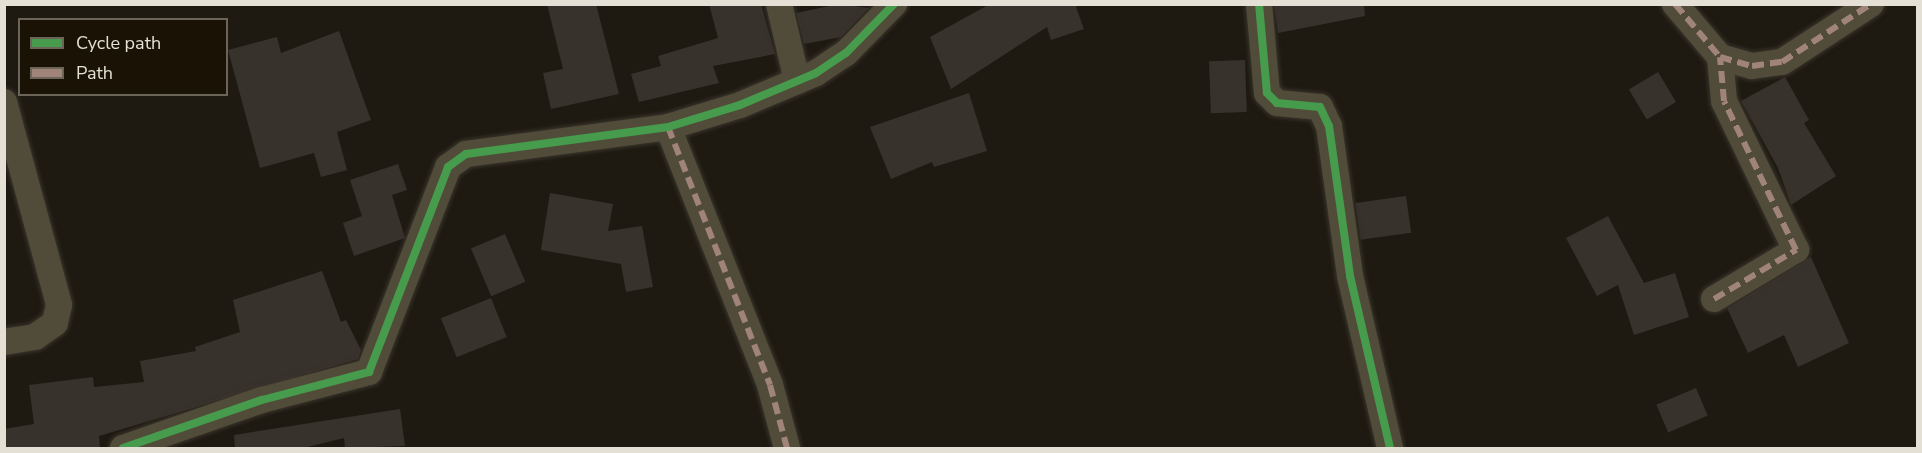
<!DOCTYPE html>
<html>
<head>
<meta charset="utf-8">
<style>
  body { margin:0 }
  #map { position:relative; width:1922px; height:453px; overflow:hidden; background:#1e1a11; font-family:"Nunito Sans",sans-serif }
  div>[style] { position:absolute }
  .building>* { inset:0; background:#37322c; transform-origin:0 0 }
  .roads { filter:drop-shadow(0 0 2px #39352d) drop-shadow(0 0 2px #39352d) }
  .street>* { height:26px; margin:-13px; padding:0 13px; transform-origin:13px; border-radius:13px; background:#514c39 }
  .quiet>* { height:6px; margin-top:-3px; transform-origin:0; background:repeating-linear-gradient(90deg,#a18479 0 12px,transparent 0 18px) }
  .cycleway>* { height:8px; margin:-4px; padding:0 4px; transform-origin:4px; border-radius:4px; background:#469c4c }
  span { translate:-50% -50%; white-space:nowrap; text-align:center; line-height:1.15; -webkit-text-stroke:4.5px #191205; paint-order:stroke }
  .frame { position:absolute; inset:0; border:6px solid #e5e0d6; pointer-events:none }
  .legend { position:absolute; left:18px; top:18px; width:210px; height:78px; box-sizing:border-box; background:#191205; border:2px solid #6b6459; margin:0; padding:8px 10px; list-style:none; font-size:18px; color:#e5e0d6 }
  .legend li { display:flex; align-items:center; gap:12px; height:30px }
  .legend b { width:30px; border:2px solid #6b6459 }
</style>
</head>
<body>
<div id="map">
  <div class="building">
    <div style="clip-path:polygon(547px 4px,596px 4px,619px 94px,551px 109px,543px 73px,563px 69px)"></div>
    <div style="clip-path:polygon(709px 4px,761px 4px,775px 54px,713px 66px,719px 83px,639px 102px,631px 74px,661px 66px,658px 56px,718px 38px)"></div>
    <div style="clip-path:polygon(839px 4px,869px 8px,841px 37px,804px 44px,796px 13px)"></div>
    <div style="clip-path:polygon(990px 4px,1081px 4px,1076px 7px,1084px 29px,1051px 40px,1047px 27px,951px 89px,930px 37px)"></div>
    <div style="clip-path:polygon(1274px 4px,1364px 4px,1365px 16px,1278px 33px)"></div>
    <div style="clip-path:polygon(339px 31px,371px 120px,337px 132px,347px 170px,321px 177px,314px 153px,260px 168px,228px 50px,277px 37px,281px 53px)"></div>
    <div style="left:1245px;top:60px;width:52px;height:36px;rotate:88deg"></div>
    <div style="left:1658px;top:72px;width:35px;height:34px;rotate:59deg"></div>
    <div style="clip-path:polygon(1785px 77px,1809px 120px,1804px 123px,1836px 176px,1791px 205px,1778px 168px,1741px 101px)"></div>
    <div style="clip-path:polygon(969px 93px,987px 151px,934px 167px,932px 162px,891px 179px,870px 127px)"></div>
    <div style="clip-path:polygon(398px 164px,407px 190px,392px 195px,405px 238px,354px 256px,343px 223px,362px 216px,350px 180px)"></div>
    <div style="clip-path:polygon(550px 193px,613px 204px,608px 231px,642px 226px,653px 287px,626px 292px,621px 264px,541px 250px)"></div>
    <div style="left:1406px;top:196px;width:37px;height:51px;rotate:82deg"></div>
    <div style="clip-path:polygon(1608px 216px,1644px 283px,1675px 273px,1689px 317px,1634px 335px,1618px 285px,1597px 296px,1566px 238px)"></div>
    <div style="left:505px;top:234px;width:52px;height:37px;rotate:67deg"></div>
    <div style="clip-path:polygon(1811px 257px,1849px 343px,1798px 367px,1784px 335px,1748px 353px,1727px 308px)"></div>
    <div style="clip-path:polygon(322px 271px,341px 322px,346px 320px,361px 350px,358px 359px,99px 436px,100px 448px,4px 448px,4px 429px,34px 424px,29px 385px,93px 377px,94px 387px,144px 382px,140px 361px,196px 351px,195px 347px,240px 332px,233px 300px)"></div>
    <div style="left:491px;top:298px;width:42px;height:54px;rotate:68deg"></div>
    <div style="left:1696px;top:388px;width:30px;height:43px;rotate:67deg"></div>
    <div style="clip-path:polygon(400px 409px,405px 446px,345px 448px,344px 438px,303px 448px,235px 448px,234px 435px)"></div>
  </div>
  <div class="roads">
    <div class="street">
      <div style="left:779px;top:4px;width:79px;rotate:76.8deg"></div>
      <div style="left:1259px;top:4px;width:89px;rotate:84.9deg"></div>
      <div style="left:1267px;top:93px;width:14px;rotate:45deg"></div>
      <div style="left:1277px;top:103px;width:43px;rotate:5.3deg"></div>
      <div style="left:1320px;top:107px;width:21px;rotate:65deg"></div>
      <div style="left:1329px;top:126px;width:151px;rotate:82deg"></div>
      <div style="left:1350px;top:276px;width:177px;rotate:76.9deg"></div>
      <div style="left:1675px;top:4px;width:70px;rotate:49.7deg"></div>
      <div style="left:1720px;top:57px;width:33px;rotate:16deg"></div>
      <div style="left:1752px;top:66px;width:30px;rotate:-8deg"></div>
      <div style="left:1782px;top:62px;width:106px;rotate:-33.1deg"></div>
      <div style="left:4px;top:102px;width:210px;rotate:74.8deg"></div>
      <div style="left:59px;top:305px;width:18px;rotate:103deg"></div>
      <div style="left:55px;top:323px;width:24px;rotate:145deg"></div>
      <div style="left:35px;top:337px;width:31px;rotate:171deg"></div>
      <div style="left:668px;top:127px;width:277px;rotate:68.4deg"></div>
      <div style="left:770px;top:385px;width:65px;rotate:74.9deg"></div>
      <div style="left:1714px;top:299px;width:96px;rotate:-30.9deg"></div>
      <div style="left:1796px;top:250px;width:165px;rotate:-115.8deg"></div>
      <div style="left:1724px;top:101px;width:44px;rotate:-95.2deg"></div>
      <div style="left:123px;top:448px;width:147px;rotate:-19.1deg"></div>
      <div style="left:262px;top:400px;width:111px;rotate:-14.7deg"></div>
      <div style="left:369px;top:372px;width:220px;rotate:-68.9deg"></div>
      <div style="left:448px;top:167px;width:22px;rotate:-36deg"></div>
      <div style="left:466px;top:154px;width:204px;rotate:-7.6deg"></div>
      <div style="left:668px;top:127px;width:75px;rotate:-17deg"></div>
      <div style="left:740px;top:105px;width:82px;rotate:-22.8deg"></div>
      <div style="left:816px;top:73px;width:36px;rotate:-34deg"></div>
      <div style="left:846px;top:53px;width:69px;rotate:-45.6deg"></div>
    </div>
  </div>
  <div class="quiet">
    <div style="left:1675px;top:4px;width:70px;rotate:49.7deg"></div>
    <div style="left:1720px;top:57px;width:33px;rotate:16deg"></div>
    <div style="left:1752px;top:66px;width:30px;rotate:-8deg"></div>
    <div style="left:1782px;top:62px;width:106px;rotate:-33.1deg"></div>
    <div style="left:668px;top:127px;width:277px;rotate:68.4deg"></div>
    <div style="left:770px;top:385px;width:65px;rotate:74.9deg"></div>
    <div style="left:1714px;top:299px;width:96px;rotate:-30.9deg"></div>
    <div style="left:1796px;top:250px;width:165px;rotate:-115.8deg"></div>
    <div style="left:1724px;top:101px;width:44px;rotate:-95.2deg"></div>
  </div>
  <div class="cycleway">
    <div style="left:1259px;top:4px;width:89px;rotate:84.9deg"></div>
    <div style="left:1267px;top:93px;width:14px;rotate:45deg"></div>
    <div style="left:1277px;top:103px;width:43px;rotate:5.3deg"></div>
    <div style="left:1320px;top:107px;width:21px;rotate:65deg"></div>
    <div style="left:1329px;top:126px;width:151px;rotate:82deg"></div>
    <div style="left:1350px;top:276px;width:177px;rotate:76.9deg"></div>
    <div style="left:123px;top:448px;width:147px;rotate:-19.1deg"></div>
    <div style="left:262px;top:400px;width:111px;rotate:-14.7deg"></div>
    <div style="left:369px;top:372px;width:220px;rotate:-68.9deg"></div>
    <div style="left:448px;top:167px;width:22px;rotate:-36deg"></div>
    <div style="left:466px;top:154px;width:204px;rotate:-7.6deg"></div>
    <div style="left:668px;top:127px;width:75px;rotate:-17deg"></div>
    <div style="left:740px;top:105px;width:82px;rotate:-22.8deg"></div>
    <div style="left:816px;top:73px;width:36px;rotate:-34deg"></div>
    <div style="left:846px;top:53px;width:69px;rotate:-45.6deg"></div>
  </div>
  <div class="frame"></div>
  <ul class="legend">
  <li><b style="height:8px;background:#469c4c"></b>Cycle path</li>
  <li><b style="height:8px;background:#a18479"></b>Path</li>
  </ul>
</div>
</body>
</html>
